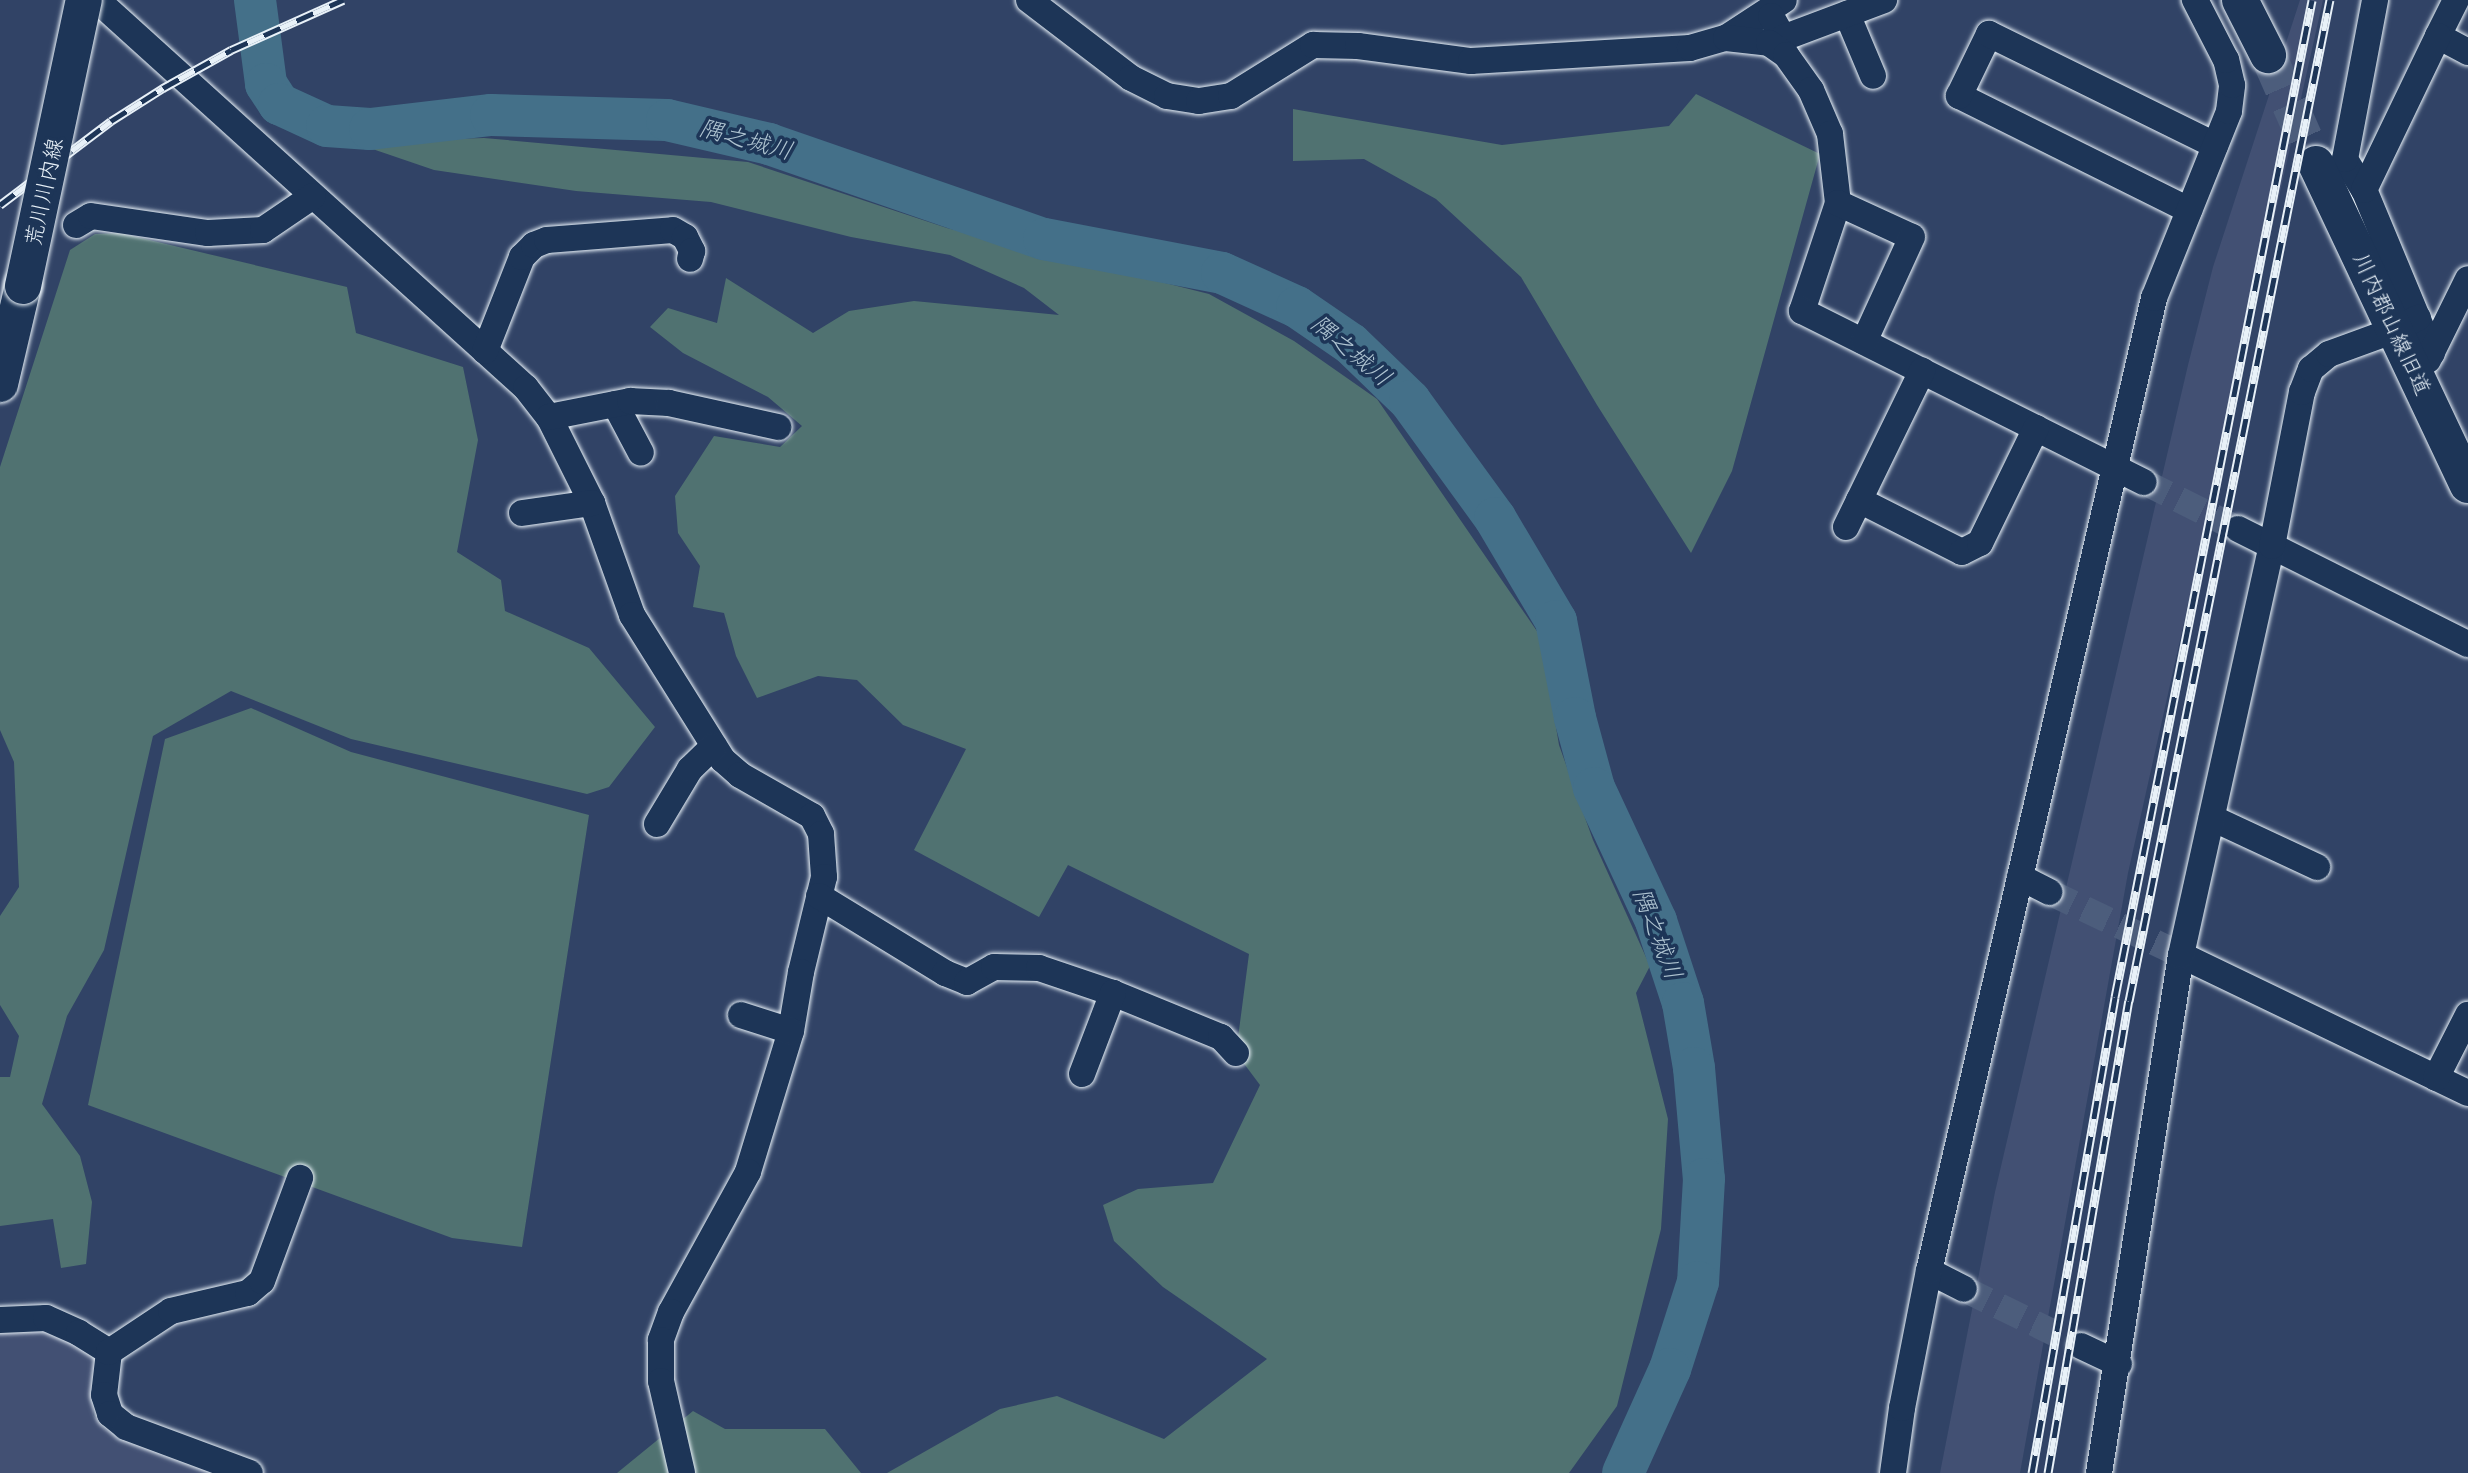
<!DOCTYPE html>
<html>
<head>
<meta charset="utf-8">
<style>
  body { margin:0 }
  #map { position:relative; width:2468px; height:1473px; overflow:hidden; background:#314366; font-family:"Shantell Sans","Klee One",sans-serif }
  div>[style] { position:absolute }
  .built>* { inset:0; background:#425073 }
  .green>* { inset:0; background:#507271 }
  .river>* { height:42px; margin:-21px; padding:0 21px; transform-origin:21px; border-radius:21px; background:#447089 }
  .street-tunnel>* { height:26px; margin-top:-13px; transform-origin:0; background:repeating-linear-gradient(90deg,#4c5d7c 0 26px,transparent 0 39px) }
  .secondary-tunnel>* { height:36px; margin-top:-18px; transform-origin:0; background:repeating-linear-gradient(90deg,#4c5d7c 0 36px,transparent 0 54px) }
  .roads { filter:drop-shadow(0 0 2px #e8f1f8) drop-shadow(0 0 2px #e8f1f8) }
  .street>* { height:26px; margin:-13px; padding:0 13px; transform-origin:13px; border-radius:13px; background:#1d3557 }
  .secondary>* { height:36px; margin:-18px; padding:0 18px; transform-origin:18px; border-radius:18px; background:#1d3557 }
  .rail>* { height:9px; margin-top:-4.5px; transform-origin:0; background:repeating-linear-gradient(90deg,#1d3557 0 18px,#e8f1f8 0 36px); box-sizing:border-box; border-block:2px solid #e8f1f8 }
  .bridges { filter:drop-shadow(0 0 2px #e8f1f8) drop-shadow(0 0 2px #e8f1f8) }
  .secondary-bridge>* { height:36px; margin:-18px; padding:0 18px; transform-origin:18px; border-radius:18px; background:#1d3557 }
  span { translate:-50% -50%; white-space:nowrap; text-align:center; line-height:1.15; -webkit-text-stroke:7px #1d3557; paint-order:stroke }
  .street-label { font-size:22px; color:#e8f1f8 }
  .water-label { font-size:24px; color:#afc4d1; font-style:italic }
</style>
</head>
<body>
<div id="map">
  <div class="built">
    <div style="clip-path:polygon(2300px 0,2323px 0,2128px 873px,2020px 1473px,1940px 1473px,1995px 1192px,2188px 365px,2213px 267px)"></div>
    <div style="clip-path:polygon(28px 1328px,57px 1333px,95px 1355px,93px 1415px,104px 1429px,125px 1440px,225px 1473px,0 1473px,0 1329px)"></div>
  </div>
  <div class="green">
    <div style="clip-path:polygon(1696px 94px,1820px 154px,1732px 471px,1691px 553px,1597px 405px,1521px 277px,1436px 199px,1364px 159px,1293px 161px,1293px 109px,1502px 145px,1669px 126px)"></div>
    <div style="clip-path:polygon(484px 138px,748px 162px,947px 228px,1209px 294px,1294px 341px,1377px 399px,1541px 637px,1559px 745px,1593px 840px,1650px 966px,1636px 993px,1668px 1119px,1661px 1229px,1617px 1406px,1569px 1473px,887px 1473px,1000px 1409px,1057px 1396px,1164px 1439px,1267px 1359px,1163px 1287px,1114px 1241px,1103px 1205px,1138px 1189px,1213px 1183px,1260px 1085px,1236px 1053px,1249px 954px,1068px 865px,1039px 917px,914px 850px,966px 749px,903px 725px,857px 680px,818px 676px,757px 698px,736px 656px,724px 613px,693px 607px,700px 566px,678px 533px,675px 496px,714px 436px,780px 447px,802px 426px,768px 397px,683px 353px,650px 327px,668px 308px,717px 323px,726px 278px,813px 333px,849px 311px,914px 301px,1059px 315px,1024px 288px,950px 255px,851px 237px,711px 202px,576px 191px,434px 170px,352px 142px)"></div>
    <div style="clip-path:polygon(120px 233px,347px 287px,356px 333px,463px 367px,478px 440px,457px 552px,501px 580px,505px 611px,589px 648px,655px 727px,609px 787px,587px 794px,351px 739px,231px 691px,153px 736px,104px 950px,67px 1016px,42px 1104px,80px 1156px,92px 1202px,86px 1264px,61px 1268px,53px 1219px,0 1226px,0 1077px,10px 1077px,19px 1036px,0 1005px,0 916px,19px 887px,14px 762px,0 730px,0 467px,70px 250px,95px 234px)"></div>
    <div style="clip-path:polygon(251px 708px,351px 752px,589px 815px,522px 1247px,452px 1238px,88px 1105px,165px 739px)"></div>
    <div style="clip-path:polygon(693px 1411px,725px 1429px,825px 1429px,861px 1473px,617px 1473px)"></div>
  </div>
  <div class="river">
    <div style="left:255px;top:0;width:85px;rotate:82.5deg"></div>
    <div style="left:266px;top:84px;width:24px;rotate:57deg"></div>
    <div style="left:279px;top:104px;width:53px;rotate:24.6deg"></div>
    <div style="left:327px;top:126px;width:43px;rotate:4deg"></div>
    <div style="left:370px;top:129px;width:122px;rotate:-6.6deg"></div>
    <div style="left:491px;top:115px;width:176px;rotate:1.6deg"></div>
    <div style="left:667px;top:120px;width:105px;rotate:13.2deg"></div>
    <div style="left:769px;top:144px;width:291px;rotate:19.1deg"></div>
    <div style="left:1044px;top:239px;width:181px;rotate:10.8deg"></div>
    <div style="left:1222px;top:273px;width:82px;rotate:24.4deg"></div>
    <div style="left:1297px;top:307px;width:65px;rotate:34.4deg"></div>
    <div style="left:1351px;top:344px;width:82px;rotate:44deg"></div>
    <div style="left:1410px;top:401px;width:145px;rotate:54deg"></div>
    <div style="left:1495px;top:518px;width:120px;rotate:59.4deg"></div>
    <div style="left:1556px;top:621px;width:99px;rotate:78.9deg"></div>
    <div style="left:1575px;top:718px;width:73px;rotate:74.8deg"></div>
    <div style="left:1594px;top:788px;width:147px;rotate:65deg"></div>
    <div style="left:1656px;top:921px;width:86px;rotate:71.8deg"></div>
    <div style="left:1683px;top:1003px;width:66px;rotate:80.4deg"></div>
    <div style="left:1694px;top:1068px;width:111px;rotate:84.9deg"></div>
    <div style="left:1704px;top:1179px;width:103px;rotate:93.3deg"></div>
    <div style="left:1698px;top:1282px;width:91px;rotate:107.8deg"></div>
    <div style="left:1670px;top:1369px;width:114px;rotate:114.3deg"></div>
  </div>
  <div class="street-tunnel">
    <div style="left:2144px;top:482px;width:105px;rotate:26.6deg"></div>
    <div style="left:2049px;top:892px;width:146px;rotate:25.5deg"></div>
    <div style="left:1964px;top:1289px;width:130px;rotate:26deg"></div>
  </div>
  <div class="secondary-tunnel">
    <div style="left:2268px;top:55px;width:119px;rotate:66.2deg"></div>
  </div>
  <div class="roads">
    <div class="street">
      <div style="left:97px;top:0;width:578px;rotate:42.13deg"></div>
      <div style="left:526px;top:388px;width:37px;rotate:52deg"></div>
      <div style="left:549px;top:417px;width:96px;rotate:63.4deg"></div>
      <div style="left:592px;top:503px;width:119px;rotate:70.3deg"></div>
      <div style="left:632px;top:615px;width:171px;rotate:57.9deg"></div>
      <div style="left:723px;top:760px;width:23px;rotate:41deg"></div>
      <div style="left:740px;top:775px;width:83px;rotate:29.7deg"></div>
      <div style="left:812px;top:816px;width:20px;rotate:63deg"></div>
      <div style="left:821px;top:834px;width:43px;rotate:86deg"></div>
      <div style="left:824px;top:877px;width:98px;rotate:103.6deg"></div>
      <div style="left:801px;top:972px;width:60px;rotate:99.6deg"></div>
      <div style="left:791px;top:1031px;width:147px;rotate:107deg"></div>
      <div style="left:748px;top:1172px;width:160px;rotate:118.8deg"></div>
      <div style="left:671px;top:1312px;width:30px;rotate:110deg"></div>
      <div style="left:661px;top:1340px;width:41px;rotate:90deg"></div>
      <div style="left:661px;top:1381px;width:94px;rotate:77.1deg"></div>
      <div style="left:1029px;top:0;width:128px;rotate:37.4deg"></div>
      <div style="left:1131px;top:78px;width:40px;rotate:26.6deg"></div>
      <div style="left:1167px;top:96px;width:32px;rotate:9deg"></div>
      <div style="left:1199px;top:101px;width:32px;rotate:-9deg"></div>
      <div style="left:1231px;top:96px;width:97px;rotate:-31.9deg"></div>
      <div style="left:1313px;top:45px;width:45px;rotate:1.3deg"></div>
      <div style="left:1358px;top:46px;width:114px;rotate:7.6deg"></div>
      <div style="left:1471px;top:61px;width:219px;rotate:-3.4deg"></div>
      <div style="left:1690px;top:48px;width:37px;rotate:-16deg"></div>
      <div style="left:1726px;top:38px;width:69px;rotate:-33.2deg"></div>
      <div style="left:2456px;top:0;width:40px;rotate:116.6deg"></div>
      <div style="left:2438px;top:36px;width:34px;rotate:28deg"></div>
      <div style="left:1847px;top:14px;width:67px;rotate:67.2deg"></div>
      <div style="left:1771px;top:16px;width:25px;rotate:61deg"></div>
      <div style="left:1783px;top:38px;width:108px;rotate:-20.6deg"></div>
      <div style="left:1726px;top:38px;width:43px;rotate:6.6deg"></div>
      <div style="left:1769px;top:43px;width:21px;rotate:35deg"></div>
      <div style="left:1786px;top:55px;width:43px;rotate:54.5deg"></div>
      <div style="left:1811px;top:90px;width:48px;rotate:66.6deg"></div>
      <div style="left:1830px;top:134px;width:69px;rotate:83.4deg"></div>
      <div style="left:1838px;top:203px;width:114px;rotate:108.4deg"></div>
      <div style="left:1802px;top:311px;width:382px;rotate:26.6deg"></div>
      <div style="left:2364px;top:190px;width:36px;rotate:-122deg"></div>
      <div style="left:2345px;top:159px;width:162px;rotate:-79.3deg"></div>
      <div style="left:1838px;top:203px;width:81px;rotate:24.7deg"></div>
      <div style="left:1912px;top:237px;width:115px;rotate:114.6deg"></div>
      <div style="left:2189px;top:210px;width:257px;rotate:-153.6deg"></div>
      <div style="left:1959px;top:96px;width:69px;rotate:-64.2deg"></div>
      <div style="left:1989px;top:34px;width:252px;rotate:26.2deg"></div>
      <div style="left:76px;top:225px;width:17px;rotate:-31deg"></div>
      <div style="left:91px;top:216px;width:118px;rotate:8.3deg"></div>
      <div style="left:208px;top:233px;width:55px;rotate:-3.1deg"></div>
      <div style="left:263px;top:230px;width:60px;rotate:-34.2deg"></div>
      <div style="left:485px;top:351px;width:101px;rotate:-68.5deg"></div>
      <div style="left:522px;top:257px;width:17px;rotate:-45deg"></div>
      <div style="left:534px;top:245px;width:14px;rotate:-21deg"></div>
      <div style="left:547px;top:240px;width:126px;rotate:-4.5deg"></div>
      <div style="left:673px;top:230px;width:14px;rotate:30deg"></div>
      <div style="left:685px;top:237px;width:16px;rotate:63deg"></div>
      <div style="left:692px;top:251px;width:8px;rotate:104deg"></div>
      <div style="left:2432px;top:353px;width:177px;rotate:-112.6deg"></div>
      <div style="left:2364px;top:190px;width:171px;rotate:-64.3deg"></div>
      <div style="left:2428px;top:360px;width:90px;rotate:-63.7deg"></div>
      <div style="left:615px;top:404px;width:55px;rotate:62deg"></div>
      <div style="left:549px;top:417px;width:83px;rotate:-11.2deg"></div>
      <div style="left:630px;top:401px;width:39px;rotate:3deg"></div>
      <div style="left:669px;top:403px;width:112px;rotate:12.4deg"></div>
      <div style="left:1859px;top:500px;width:115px;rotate:26.8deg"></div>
      <div style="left:1962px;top:552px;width:20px;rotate:-27deg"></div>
      <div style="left:1980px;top:543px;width:128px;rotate:-64deg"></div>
      <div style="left:522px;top:513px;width:71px;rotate:-8.1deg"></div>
      <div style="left:1846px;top:527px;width:174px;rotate:-64deg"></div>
      <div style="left:2238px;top:529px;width:257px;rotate:26.6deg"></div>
      <div style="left:2212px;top:818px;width:116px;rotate:25deg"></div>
      <div style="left:657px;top:824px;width:64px;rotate:-59deg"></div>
      <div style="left:690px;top:769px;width:33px;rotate:-44deg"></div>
      <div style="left:2020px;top:877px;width:33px;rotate:27deg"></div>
      <div style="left:819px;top:896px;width:148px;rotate:31.4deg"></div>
      <div style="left:945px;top:973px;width:24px;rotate:22deg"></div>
      <div style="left:967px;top:982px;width:31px;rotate:-29deg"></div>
      <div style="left:994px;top:967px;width:45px;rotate:1.3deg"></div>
      <div style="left:1039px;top:968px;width:78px;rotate:18.7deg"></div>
      <div style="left:1113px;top:993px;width:117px;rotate:22.2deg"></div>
      <div style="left:1221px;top:1037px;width:22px;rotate:47deg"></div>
      <div style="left:2181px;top:955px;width:318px;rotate:25.7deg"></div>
      <div style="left:741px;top:1015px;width:52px;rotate:17.7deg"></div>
      <div style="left:1082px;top:1074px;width:87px;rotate:-69.1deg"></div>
      <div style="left:2436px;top:1078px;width:71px;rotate:-63.1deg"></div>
      <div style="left:1929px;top:1271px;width:39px;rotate:27deg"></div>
      <div style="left:0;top:1320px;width:46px;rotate:-2.5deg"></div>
      <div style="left:46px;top:1318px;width:36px;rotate:24deg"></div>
      <div style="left:79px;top:1333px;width:36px;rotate:32deg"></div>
      <div style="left:109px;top:1352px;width:43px;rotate:96.6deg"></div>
      <div style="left:104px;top:1395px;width:20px;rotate:72deg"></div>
      <div style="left:110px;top:1414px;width:21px;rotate:39deg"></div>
      <div style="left:126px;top:1427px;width:132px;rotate:20.4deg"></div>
      <div style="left:2081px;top:1346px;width:42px;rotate:25.3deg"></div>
      <div style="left:109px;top:1352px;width:74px;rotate:-33.5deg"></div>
      <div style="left:171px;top:1311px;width:79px;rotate:-13.2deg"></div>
      <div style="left:248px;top:1293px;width:18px;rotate:-41deg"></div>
      <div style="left:262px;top:1281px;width:110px;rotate:-69.7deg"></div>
      <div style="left:1893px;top:1473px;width:66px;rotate:-82.1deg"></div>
      <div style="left:1902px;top:1408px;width:140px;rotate:-78.9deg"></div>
      <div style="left:1929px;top:1271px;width:999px;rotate:-76.98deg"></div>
      <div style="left:2154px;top:298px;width:201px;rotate:-68.1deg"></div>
      <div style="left:2229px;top:111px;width:26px;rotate:-83deg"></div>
      <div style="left:2232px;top:85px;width:26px;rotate:-103deg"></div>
      <div style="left:2226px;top:60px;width:68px;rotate:-117.3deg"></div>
      <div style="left:2099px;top:1473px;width:524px;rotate:-81deg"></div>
      <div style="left:2181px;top:955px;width:419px;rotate:-77.5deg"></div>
      <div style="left:2272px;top:546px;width:157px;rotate:-79deg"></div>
      <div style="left:2302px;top:392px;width:25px;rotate:-69deg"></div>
      <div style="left:2311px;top:369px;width:23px;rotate:-40deg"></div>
      <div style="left:2329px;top:354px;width:70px;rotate:-20deg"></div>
      <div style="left:2395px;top:330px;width:26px;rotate:-28deg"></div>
    </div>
    <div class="secondary">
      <div style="left:2240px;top:0;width:62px;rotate:63deg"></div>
      <div style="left:2316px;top:164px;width:355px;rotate:64.7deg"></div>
      <div style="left:0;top:384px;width:101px;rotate:-76.8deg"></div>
    </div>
  </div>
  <div class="rail">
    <div style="left:0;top:205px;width:139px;rotate:-37.1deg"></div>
    <div style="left:111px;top:121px;width:62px;rotate:-32.4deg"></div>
    <div style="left:163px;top:88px;width:78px;rotate:-29.2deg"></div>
    <div style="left:231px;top:50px;width:123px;rotate:-24.1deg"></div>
    <div style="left:2032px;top:1473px;width:483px;rotate:-80.1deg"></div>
    <div style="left:2115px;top:997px;width:1016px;rotate:-78.82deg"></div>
    <div style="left:2048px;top:1473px;width:479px;rotate:-80.3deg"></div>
    <div style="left:2129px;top:1001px;width:1021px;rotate:-78.65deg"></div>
  </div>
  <div class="bridges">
    <div class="secondary-bridge">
      <div style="left:23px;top:286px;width:292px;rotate:-78deg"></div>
    </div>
  </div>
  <div class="street-label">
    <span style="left:44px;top:192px;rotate:-78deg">荒川川内線</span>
    <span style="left:2392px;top:324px;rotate:65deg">川内郡山線旧道</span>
  </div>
  <div class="water-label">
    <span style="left:746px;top:140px;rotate:15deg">隅之城川</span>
    <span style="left:1351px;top:351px;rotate:40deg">隅之城川</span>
    <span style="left:1657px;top:934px;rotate:69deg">隅之城川</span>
  </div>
</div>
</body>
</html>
